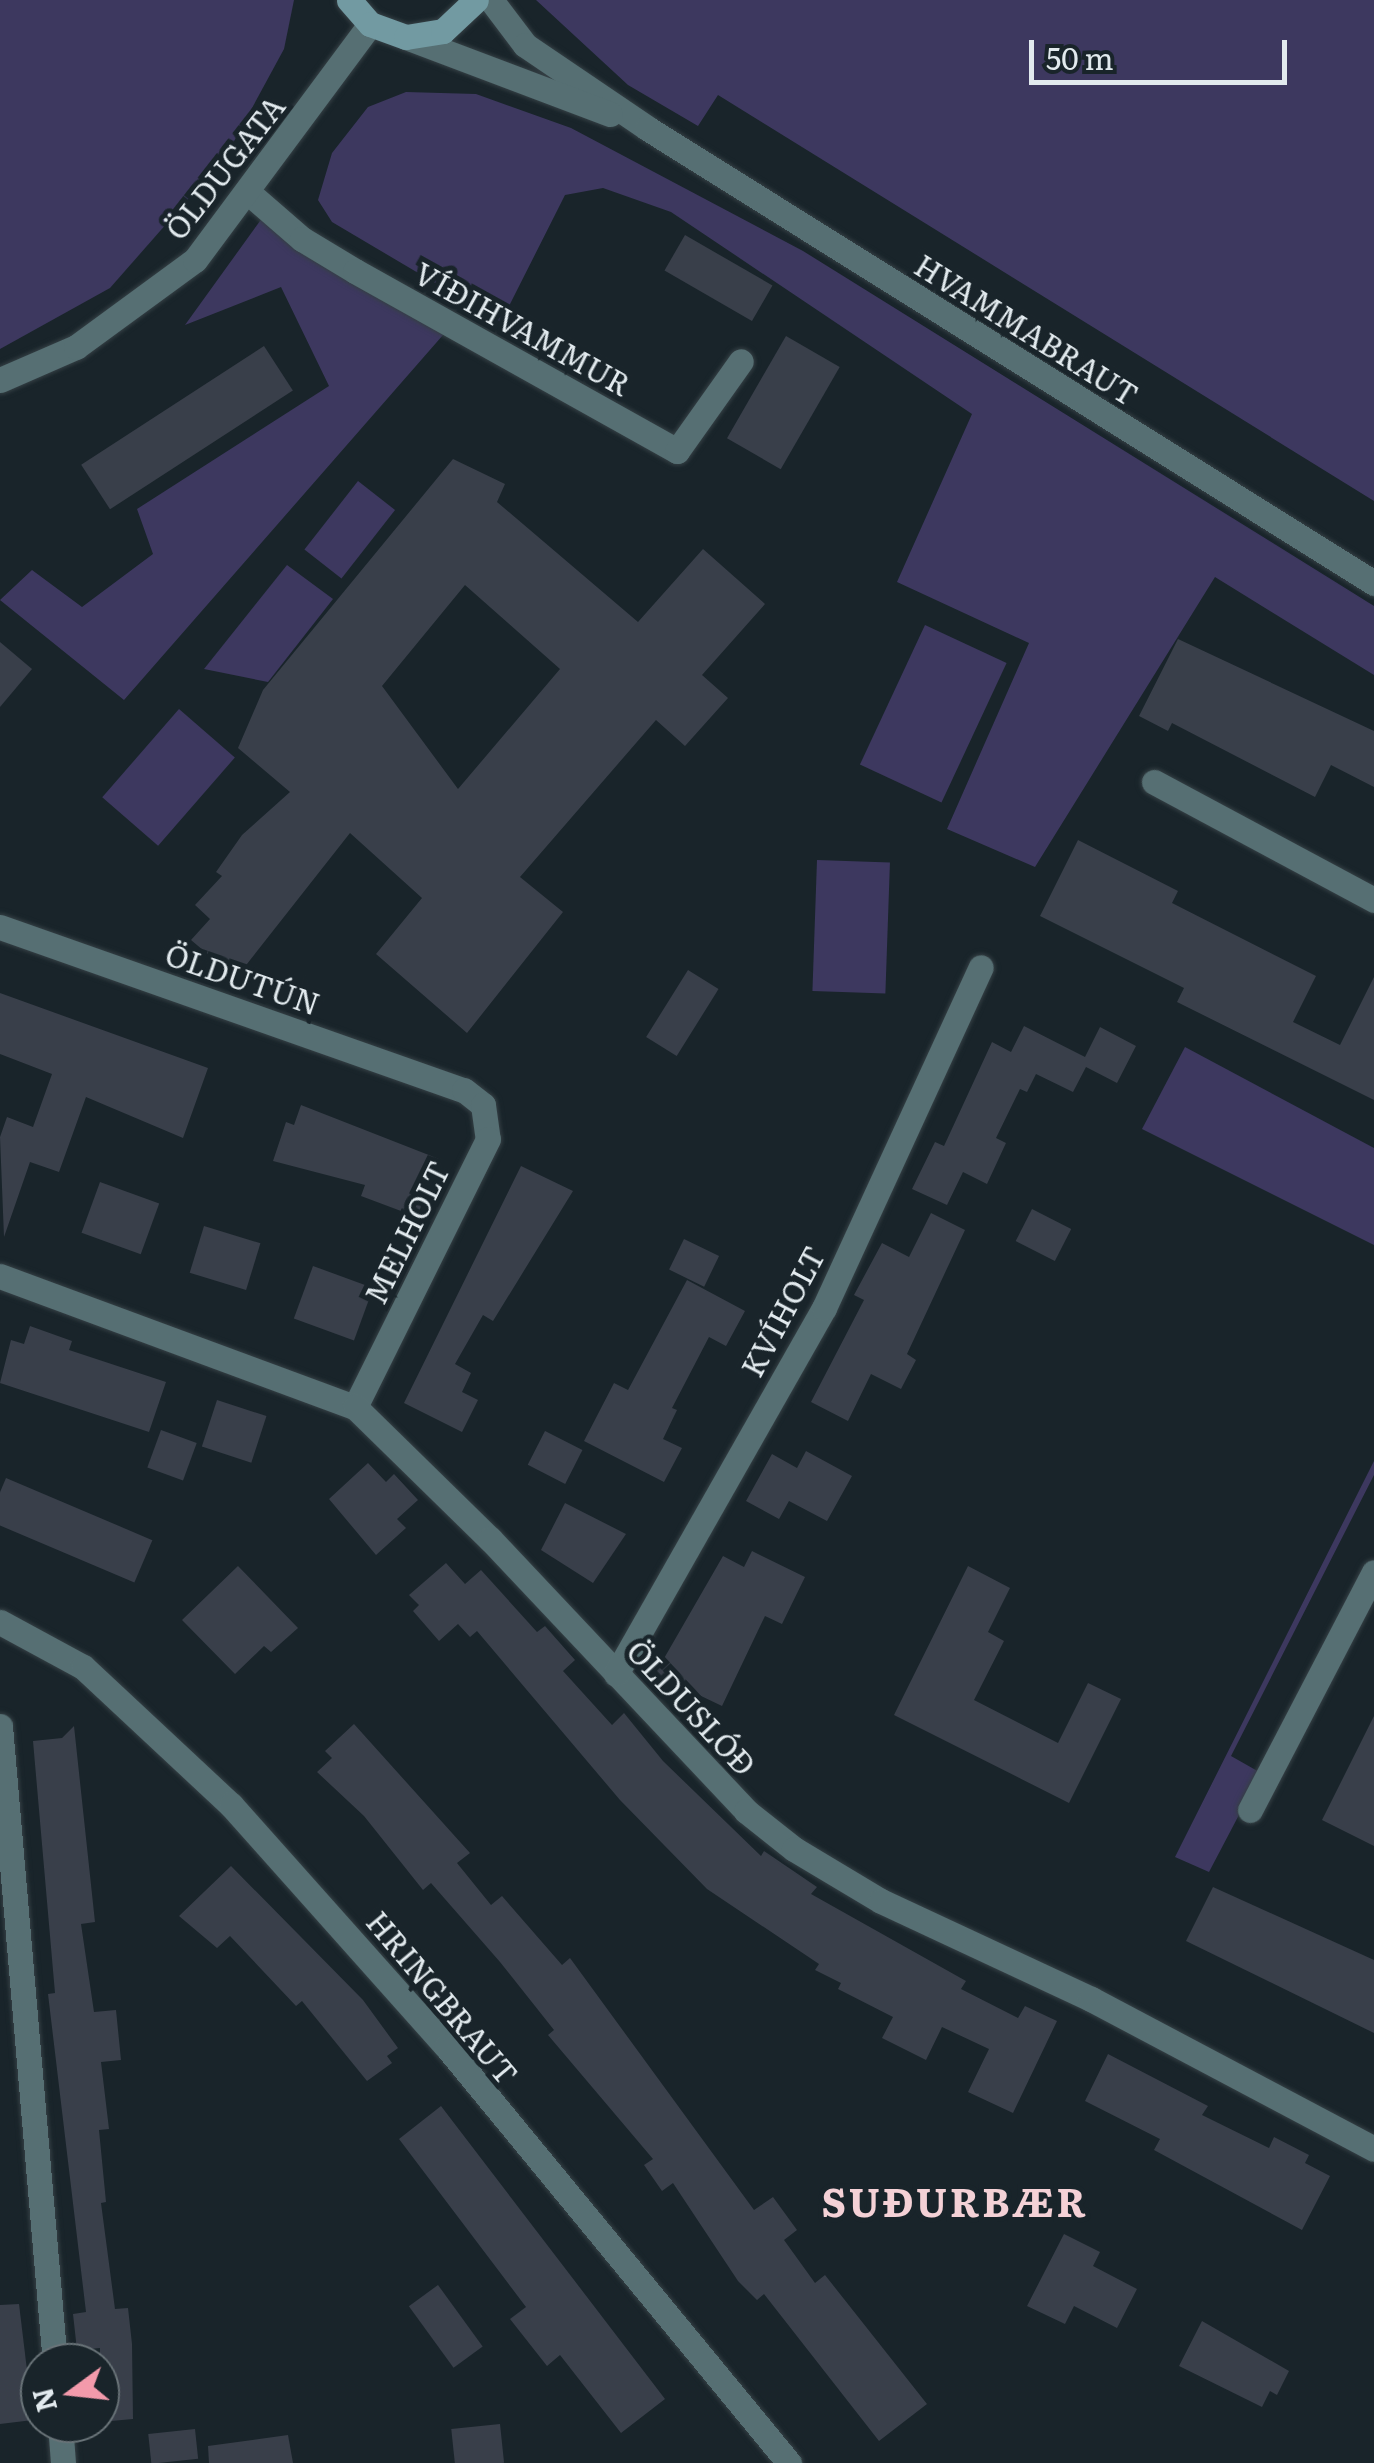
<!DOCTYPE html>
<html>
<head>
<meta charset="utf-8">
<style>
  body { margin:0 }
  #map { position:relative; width:1374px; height:2463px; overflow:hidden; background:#19242a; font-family:Literata,serif }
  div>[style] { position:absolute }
  .green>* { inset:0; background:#3d385f; transform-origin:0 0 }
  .building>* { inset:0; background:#393f4a; transform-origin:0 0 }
  .roads { filter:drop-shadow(0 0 2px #354045) drop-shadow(0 0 2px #354045) }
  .street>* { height:25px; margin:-12.5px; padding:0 12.5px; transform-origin:12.5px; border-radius:12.5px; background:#566f73 }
  .secondary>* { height:25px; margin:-12.5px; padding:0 12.5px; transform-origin:12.5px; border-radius:12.5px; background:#729aa2 }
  span { translate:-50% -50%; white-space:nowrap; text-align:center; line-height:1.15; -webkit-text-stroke:10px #19242a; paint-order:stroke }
  .street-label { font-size:30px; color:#e2eaee }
  .district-label { font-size:40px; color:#f4d1d6; font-weight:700; letter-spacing:2.5px }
  .north { position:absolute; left:20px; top:2343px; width:100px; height:100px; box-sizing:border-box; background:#19242a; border:2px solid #697378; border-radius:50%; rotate:255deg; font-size:28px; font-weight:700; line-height:40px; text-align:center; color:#e2eaee }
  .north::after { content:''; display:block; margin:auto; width:35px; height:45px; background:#f39aab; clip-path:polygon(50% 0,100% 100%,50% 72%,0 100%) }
  .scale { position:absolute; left:1029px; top:40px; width:258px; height:45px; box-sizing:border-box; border:5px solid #e2eaee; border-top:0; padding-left:12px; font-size:30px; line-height:35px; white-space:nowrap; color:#e2eaee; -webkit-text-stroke:8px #19242a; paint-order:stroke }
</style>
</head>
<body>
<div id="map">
  <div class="green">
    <div style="clip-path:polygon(0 0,294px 0,284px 49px,226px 156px,110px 288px,0 349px)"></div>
    <div style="clip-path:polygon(536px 0,1374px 0,1374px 501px,718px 95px,698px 126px,628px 85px)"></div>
    <div style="clip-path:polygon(406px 92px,476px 94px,571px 128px,803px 251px,1374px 606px,1374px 675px,1215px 577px,1035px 867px,947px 829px,1029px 643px,897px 582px,972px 414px,671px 212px,603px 188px,565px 195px,501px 322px,332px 222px,318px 200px,332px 153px,368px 107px)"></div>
    <div style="clip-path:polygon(265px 214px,450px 327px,124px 700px,0 600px,32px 570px,82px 607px,153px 554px,137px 509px,329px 386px,281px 287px,185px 325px)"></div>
    <div style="left:358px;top:481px;width:47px;height:87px;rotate:38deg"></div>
    <div style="clip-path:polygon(287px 565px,333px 599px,268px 682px,204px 669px)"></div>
    <div style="left:925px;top:625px;width:90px;height:154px;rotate:25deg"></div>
    <div style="left:179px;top:709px;width:74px;height:117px;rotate:41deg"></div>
    <div style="left:817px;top:860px;width:73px;height:131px;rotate:2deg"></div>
    <div style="clip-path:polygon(1185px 1047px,1374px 1148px,1374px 1245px,1142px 1129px)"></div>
    <div style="clip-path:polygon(1374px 1461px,1374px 1475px,1231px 1756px,1261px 1773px,1209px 1872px,1175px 1857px)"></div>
  </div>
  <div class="building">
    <div style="left:685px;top:235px;width:101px;height:41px;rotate:30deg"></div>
    <div style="left:786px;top:336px;width:62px;height:118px;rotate:30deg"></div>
    <div style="left:264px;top:346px;width:53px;height:218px;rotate:57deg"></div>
    <div style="clip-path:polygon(evenodd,453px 459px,505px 484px,497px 502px,638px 622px,703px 549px,765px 604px,702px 675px,728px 698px,685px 746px,656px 720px,520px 877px,563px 912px,467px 1033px,376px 954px,422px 898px,350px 833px,236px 978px,191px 940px,210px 919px,195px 905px,222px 876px,216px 872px,242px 835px,290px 792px,238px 748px,263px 690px,453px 459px,465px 585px,560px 669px,458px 789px,382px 686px,465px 585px)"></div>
    <div style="clip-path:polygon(1178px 639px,1374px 731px,1374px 787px,1331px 765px,1315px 797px,1172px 723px,1168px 731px,1139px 716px)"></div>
    <div style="clip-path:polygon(0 642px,32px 669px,0 707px)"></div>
    <div style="clip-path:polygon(1078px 840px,1178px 891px,1172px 903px,1316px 976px,1293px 1022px,1340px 1045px,1374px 977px,1374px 1100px,1177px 1002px,1184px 988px,1040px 916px)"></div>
    <div style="left:688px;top:970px;width:36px;height:79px;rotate:32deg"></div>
    <div style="clip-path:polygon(0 993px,208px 1068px,183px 1138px,86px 1097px,59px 1172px,30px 1162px,4px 1237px,0 1137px,7px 1117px,33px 1127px,52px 1074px,0 1054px)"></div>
    <div style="clip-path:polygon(1024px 1026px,1085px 1057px,1100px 1027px,1136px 1046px,1117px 1083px,1086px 1067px,1073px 1092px,1036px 1074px,1027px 1092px,1020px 1089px,996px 1138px,1006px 1143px,987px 1184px,963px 1172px,947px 1205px,912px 1189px,935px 1142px,944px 1146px,992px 1042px,1011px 1052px)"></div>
    <div style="clip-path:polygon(301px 1105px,439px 1159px,417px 1217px,361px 1196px,365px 1185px,273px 1161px,286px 1122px,294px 1125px)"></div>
    <div style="clip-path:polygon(521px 1166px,573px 1191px,493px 1321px,483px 1315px,455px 1364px,471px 1373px,462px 1392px,478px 1400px,462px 1432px,404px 1403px)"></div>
    <div style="left:100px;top:1182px;width:63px;height:54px;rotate:20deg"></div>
    <div style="left:1032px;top:1209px;width:44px;height:36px;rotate:27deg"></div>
    <div style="clip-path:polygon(931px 1213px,965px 1230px,907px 1354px,916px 1360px,901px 1389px,871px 1374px,848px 1421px,811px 1402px,864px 1300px,854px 1295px,882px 1243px,909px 1257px)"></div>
    <div style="left:204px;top:1226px;width:59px;height:49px;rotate:17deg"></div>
    <div style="left:684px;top:1239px;width:39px;height:34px;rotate:26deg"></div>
    <div style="left:313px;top:1266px;width:64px;height:56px;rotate:20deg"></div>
    <div style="clip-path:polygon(687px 1280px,745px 1311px,726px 1346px,709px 1337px,672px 1408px,677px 1410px,663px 1439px,682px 1448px,664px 1482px,584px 1441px,614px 1383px,628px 1390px)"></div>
    <div style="clip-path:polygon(30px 1326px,72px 1341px,69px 1350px,166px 1382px,149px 1432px,0 1383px,11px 1340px,24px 1344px)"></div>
    <div style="left:217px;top:1400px;width:52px;height:49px;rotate:18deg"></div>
    <div style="left:161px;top:1430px;width:38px;height:40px;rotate:20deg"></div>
    <div style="left:545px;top:1431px;width:42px;height:38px;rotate:27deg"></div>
    <div style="clip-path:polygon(806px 1451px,852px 1476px,827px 1521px,789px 1501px,779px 1519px,746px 1501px,772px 1454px,797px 1468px)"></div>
    <div style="clip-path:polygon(368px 1463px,386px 1482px,394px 1474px,418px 1500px,397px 1519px,406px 1528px,376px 1555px,329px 1499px)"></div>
    <div style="left:6px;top:1478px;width:159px;height:46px;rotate:23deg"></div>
    <div style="clip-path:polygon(565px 1503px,626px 1534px,593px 1583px,541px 1550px)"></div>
    <div style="clip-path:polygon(752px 1551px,805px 1577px,782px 1624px,765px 1616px,722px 1706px,655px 1674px,723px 1556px,744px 1567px)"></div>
    <div style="clip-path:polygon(446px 1563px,465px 1584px,481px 1570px,537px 1632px,545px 1626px,575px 1660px,563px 1671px,612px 1725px,624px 1713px,663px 1761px,761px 1856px,764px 1851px,817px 1887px,811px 1894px,966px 1981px,961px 1989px,1018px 2018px,1025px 2006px,1057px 2021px,1013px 2113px,968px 2092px,989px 2049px,942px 2027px,926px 2060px,882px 2038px,893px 2017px,838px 1989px,841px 1983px,815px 1970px,819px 1964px,707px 1889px,620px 1800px,477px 1631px,470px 1637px,458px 1624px,439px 1641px,413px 1611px,419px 1605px,409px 1595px)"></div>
    <div style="clip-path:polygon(238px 1566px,298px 1628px,271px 1652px,264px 1646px,235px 1674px,182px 1620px)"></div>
    <div style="clip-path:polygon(968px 1566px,1010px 1588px,988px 1632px,1004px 1641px,974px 1700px,1058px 1743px,1088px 1683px,1121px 1699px,1069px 1803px,894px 1715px)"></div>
    <div style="clip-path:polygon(1374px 1716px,1374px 1846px,1322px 1820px)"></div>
    <div style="clip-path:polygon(354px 1724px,470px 1853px,457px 1863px,491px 1905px,502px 1896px,562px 1965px,570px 1958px,754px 2210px,773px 2197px,797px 2230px,784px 2240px,815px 2283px,825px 2275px,927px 2404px,879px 2441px,764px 2294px,757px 2300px,738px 2281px,673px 2183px,662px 2191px,644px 2165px,653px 2159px,548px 2035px,554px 2030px,500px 1962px,431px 1883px,423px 1890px,364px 1816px,317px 1772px,332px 1758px,325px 1751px)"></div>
    <div style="clip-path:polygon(74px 1726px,95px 1922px,81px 1924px,94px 2012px,116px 2010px,121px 2060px,101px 2062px,109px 2129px,99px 2130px,106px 2202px,101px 2203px,115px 2309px,128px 2308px,132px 2344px,133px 2419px,100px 2422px,100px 2348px,77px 2350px,73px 2314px,86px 2312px,48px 1994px,55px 1993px,33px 1741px,62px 1738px)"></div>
    <div style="clip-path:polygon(231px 1866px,363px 2000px,398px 2048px,387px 2056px,392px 2063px,367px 2081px,302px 2001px,296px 2006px,230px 1936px,217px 1948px,179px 1916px)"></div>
    <div style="clip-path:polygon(1213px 1887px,1374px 1960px,1374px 2033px,1186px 1941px)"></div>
    <div style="clip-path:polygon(1108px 2054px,1208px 2106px,1202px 2115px,1269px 2148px,1274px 2137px,1309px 2155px,1305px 2163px,1330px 2176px,1302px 2230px,1154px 2150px,1160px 2139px,1085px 2101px)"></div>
    <div style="clip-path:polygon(441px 2106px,665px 2399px,621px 2433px,560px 2355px,547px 2366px,510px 2319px,526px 2307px,399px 2139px)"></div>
    <div style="clip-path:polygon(1064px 2234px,1100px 2252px,1093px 2266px,1137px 2289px,1117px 2328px,1074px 2306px,1065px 2324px,1027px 2306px)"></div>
    <div style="left:438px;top:2285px;width:76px;height:36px;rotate:54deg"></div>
    <div style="clip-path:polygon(19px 2304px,33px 2420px,0 2424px,0 2305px)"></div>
    <div style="clip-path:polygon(1202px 2321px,1289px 2371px,1277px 2395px,1270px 2391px,1262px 2407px,1179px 2366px)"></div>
    <div style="left:500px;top:2424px;width:39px;height:49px;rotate:84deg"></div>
    <div style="left:195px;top:2429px;width:30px;height:47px;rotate:84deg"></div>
    <div style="clip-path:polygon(288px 2435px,293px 2463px,209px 2463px,208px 2446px)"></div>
  </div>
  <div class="roads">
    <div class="street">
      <div style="left:491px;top:0;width:56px;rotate:52.9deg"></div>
      <div style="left:525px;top:45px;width:148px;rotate:34.2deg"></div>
      <div style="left:647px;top:128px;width:858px;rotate:32.04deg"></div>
      <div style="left:406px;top:37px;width:218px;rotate:20.7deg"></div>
      <div style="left:250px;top:194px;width:69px;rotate:40.9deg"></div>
      <div style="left:302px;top:239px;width:62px;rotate:31.1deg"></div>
      <div style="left:355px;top:271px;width:369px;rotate:29.2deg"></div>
      <div style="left:677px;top:451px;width:110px;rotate:-54.6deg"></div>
      <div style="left:0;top:380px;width:83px;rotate:-23.5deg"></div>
      <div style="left:76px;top:347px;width:147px;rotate:-36.2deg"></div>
      <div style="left:195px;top:260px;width:294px;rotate:-53.4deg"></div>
      <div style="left:1154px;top:782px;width:250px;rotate:28.2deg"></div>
      <div style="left:0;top:927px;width:492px;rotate:19.4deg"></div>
      <div style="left:464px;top:1090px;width:24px;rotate:38deg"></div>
      <div style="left:483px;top:1105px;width:34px;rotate:82deg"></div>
      <div style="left:488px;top:1139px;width:299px;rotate:116.4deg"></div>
      <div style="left:0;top:1276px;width:378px;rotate:20.3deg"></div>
      <div style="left:355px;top:1407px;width:189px;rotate:44.4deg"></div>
      <div style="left:490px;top:1539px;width:374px;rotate:46.7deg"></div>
      <div style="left:746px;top:1811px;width:61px;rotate:38.4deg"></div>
      <div style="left:794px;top:1849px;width:101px;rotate:30.9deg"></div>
      <div style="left:881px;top:1901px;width:232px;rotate:25deg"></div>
      <div style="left:1091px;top:1999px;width:320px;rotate:27.9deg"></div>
      <div style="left:0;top:1622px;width:94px;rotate:28.5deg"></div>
      <div style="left:83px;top:1667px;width:202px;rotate:43deg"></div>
      <div style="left:231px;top:1805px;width:323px;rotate:48.3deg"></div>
      <div style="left:446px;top:2046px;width:540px;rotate:50.56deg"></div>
      <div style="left:616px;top:1674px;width:421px;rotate:-60.4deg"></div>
      <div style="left:824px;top:1308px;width:375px;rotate:-65.3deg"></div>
      <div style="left:0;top:1726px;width:639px;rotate:85.07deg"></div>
      <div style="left:1250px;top:1810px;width:268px;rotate:-62.5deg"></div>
      <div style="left:60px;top:2423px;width:40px;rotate:85.7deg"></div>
    </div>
    <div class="secondary">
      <div style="left:349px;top:0;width:32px;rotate:49deg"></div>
      <div style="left:370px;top:24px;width:38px;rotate:20deg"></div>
      <div style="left:406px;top:37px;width:37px;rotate:-9deg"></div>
      <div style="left:443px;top:31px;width:45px;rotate:-43.2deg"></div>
    </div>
  </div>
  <div class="street-label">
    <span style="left:224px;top:167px;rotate:-52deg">ÖLDUGATA</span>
    <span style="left:523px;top:328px;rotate:29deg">VÍÐIHVAMMUR</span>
    <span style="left:1027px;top:329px;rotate:32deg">HVAMMABRAUT</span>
    <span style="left:243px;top:978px;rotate:19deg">ÖLDUTÚN</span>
    <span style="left:406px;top:1232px;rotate:-64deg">MELHOLT</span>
    <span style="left:782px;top:1311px;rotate:-62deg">KVÍHOLT</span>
    <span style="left:692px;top:1707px;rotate:47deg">ÖLDUSLÓÐ</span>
    <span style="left:443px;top:1997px;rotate:50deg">HRINGBRAUT</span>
  </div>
  <div class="district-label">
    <span style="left:955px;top:2200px">SUÐURBÆR</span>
  </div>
  <div class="north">N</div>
  <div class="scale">50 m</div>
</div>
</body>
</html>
